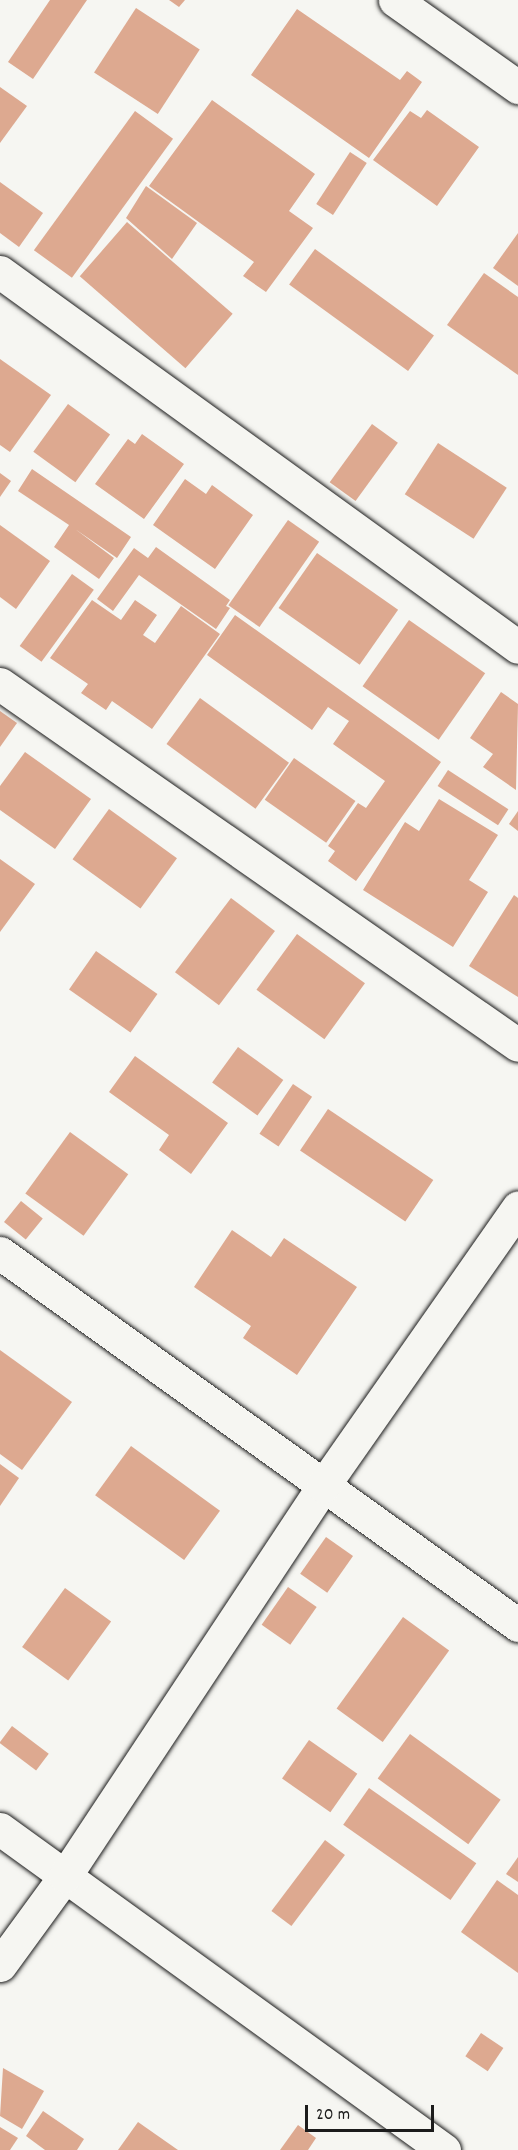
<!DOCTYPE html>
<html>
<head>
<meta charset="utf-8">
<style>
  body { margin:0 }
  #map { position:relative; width:518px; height:2150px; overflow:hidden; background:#f6f6f2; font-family:Dekko,sans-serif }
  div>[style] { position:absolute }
  .building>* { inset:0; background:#dda990; transform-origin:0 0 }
  .roads { filter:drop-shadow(0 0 2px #1c1c1c) drop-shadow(0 0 2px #1c1c1c) }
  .street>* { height:33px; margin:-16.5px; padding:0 16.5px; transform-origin:16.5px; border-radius:16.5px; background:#f6f6f2 }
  span { translate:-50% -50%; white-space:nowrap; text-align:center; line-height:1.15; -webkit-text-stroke:6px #f6f6f2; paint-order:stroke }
  .scale { position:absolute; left:305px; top:2105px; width:129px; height:27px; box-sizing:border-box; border:3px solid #1c1c1c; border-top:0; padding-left:8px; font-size:18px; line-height:21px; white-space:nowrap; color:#1c1c1c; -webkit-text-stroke:4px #f6f6f2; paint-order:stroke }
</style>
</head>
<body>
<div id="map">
  <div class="building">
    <div style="clip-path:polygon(50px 0,87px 0,33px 79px,8px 62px)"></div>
    <div style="clip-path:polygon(169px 0,185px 0,179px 7px)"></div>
    <div style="left:136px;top:8px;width:76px;height:77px;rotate:33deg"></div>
    <div style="clip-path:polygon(297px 9px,400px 80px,407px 71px,422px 82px,369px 158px,251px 75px)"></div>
    <div style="clip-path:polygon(0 87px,27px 106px,0 143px)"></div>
    <div style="clip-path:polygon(212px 100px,315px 174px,289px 211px,313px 228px,266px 292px,243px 276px,254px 262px,149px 186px)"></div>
    <div style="clip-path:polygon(427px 110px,479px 147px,437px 206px,373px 160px,410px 111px,421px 118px)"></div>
    <div style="left:135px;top:111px;width:47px;height:172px;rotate:36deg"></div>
    <div style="left:350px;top:152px;width:20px;height:62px;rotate:33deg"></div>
    <div style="clip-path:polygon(0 182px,43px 213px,19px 247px,0 233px)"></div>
    <div style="clip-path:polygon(146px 186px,197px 223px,172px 259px,126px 218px)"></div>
    <div style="left:127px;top:222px;width:140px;height:72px;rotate:41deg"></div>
    <div style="clip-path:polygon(518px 233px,518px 286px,493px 268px)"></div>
    <div style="left:315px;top:249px;width:147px;height:44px;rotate:36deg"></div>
    <div style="clip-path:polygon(484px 273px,518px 297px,518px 375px,447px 325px)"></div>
    <div style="clip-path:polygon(0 359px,51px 395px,10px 452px,0 445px)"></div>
    <div style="left:68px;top:404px;width:52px;height:59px;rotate:36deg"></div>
    <div style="left:372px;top:424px;width:32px;height:72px;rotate:36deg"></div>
    <div style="clip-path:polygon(142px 434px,184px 464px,144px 519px,95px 484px,128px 439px,135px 444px)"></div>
    <div style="left:438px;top:443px;width:82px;height:61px;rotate:33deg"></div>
    <div style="clip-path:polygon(32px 469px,131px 537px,117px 558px,75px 529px,114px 558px,99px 579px,54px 547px,69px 525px,18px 491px)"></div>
    <div style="clip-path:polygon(0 473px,11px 481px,0 497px)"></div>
    <div style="clip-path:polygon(185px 479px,206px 494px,212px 485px,253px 515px,215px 569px,153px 525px)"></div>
    <div style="left:288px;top:520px;width:38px;height:104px;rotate:35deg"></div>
    <div style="clip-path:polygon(0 525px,50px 561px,16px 609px,0 597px)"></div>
    <div style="clip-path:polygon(156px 547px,230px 600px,226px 606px,230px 608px,216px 629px,139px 575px,113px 611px,97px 599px,134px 548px,148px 558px)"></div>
    <div style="left:317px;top:553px;width:99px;height:67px;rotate:35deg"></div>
    <div style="left:72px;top:574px;width:27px;height:89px;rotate:36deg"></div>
    <div style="clip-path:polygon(92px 600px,121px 620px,135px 600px,157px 615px,143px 635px,155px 643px,181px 606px,220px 634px,152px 729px,112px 701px,106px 710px,81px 693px,88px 684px,50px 658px)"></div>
    <div style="clip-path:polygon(235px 615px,441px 762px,356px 881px,328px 861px,335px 851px,328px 846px,358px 803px,366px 808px,385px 781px,333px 744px,349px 721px,328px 707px,312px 730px,207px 655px)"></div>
    <div style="left:409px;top:620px;width:93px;height:81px;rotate:35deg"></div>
    <div style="clip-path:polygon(501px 692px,518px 704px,516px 790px,483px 767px,493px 754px,470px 738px)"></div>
    <div style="left:200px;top:698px;width:110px;height:57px;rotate:36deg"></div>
    <div style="clip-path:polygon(0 711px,17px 723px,0 747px)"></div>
    <div style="clip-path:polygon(25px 752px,91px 799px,55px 849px,0 810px,0 786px)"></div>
    <div style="left:294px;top:758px;width:75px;height:51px;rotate:35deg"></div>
    <div style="left:448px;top:770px;width:72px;height:19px;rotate:33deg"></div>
    <div style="clip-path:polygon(439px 799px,498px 835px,469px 880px,488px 892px,453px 947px,363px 890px,405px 822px,419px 831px)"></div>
    <div style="left:109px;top:809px;width:84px;height:62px;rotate:36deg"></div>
    <div style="clip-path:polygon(518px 811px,518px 831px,509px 824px)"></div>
    <div style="clip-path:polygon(0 859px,35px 884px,0 932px)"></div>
    <div style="clip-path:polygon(514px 895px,518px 898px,518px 997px,469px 966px)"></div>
    <div style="left:231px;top:898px;width:55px;height:93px;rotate:37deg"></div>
    <div style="left:297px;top:934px;width:84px;height:69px;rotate:36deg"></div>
    <div style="left:96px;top:951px;width:75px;height:47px;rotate:35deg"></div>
    <div style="left:238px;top:1047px;width:56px;height:44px;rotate:36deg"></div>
    <div style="clip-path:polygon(135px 1056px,228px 1123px,191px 1174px,159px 1150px,169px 1135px,109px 1092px)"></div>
    <div style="left:293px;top:1084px;width:23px;height:60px;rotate:34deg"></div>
    <div style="left:328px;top:1109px;width:127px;height:50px;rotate:34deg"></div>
    <div style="left:70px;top:1132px;width:72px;height:76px;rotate:36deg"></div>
    <div style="left:21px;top:1201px;width:28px;height:27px;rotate:39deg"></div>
    <div style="clip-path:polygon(232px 1230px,271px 1257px,284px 1238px,357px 1287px,297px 1375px,243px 1338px,251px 1326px,194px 1287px)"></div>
    <div style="clip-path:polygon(0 1350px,72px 1402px,22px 1470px,0 1454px)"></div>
    <div style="left:131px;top:1446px;width:110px;height:61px;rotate:36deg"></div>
    <div style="clip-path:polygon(0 1464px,19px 1478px,0 1506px)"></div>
    <div style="left:326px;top:1537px;width:33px;height:45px;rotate:35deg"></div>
    <div style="left:288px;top:1587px;width:35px;height:46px;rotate:35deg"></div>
    <div style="left:65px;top:1588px;width:57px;height:73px;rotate:36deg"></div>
    <div style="left:403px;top:1617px;width:57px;height:113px;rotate:36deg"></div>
    <div style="left:12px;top:1726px;width:46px;height:21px;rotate:37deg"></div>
    <div style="left:410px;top:1734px;width:112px;height:55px;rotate:36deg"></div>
    <div style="left:309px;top:1740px;width:59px;height:47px;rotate:35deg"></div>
    <div style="left:369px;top:1788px;width:131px;height:45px;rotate:35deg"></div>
    <div style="left:325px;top:1840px;width:25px;height:89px;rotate:37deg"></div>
    <div style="clip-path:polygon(518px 1857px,518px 1882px,506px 1874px)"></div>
    <div style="clip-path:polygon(497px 1880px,518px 1895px,518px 1973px,461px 1932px)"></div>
    <div style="left:481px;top:2033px;width:27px;height:28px;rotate:34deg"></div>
    <div style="clip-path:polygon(3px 2068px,44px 2091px,22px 2129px,0 2116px)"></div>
    <div style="clip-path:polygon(43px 2111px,84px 2139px,77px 2150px,45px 2150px,26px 2136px)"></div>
    <div style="clip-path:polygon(138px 2122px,178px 2150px,118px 2150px)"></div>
    <div style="clip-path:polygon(298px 2125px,316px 2138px,308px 2150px,280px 2150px)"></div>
    <div style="clip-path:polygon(0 2127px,18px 2138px,10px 2150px,0 2150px)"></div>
  </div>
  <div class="roads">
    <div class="street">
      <div style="left:395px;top:0;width:151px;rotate:35.3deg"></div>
      <div style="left:0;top:272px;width:639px;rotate:35.9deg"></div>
      <div style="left:0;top:684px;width:631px;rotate:34.87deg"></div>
      <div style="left:0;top:1253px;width:638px;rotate:35.68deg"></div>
      <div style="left:0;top:1829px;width:548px;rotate:35.87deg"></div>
      <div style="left:0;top:1965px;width:110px;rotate:-53.9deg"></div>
      <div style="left:65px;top:1876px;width:468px;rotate:-56.5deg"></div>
      <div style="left:323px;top:1486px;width:340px;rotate:-55deg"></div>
    </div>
  </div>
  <div class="scale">20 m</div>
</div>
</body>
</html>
